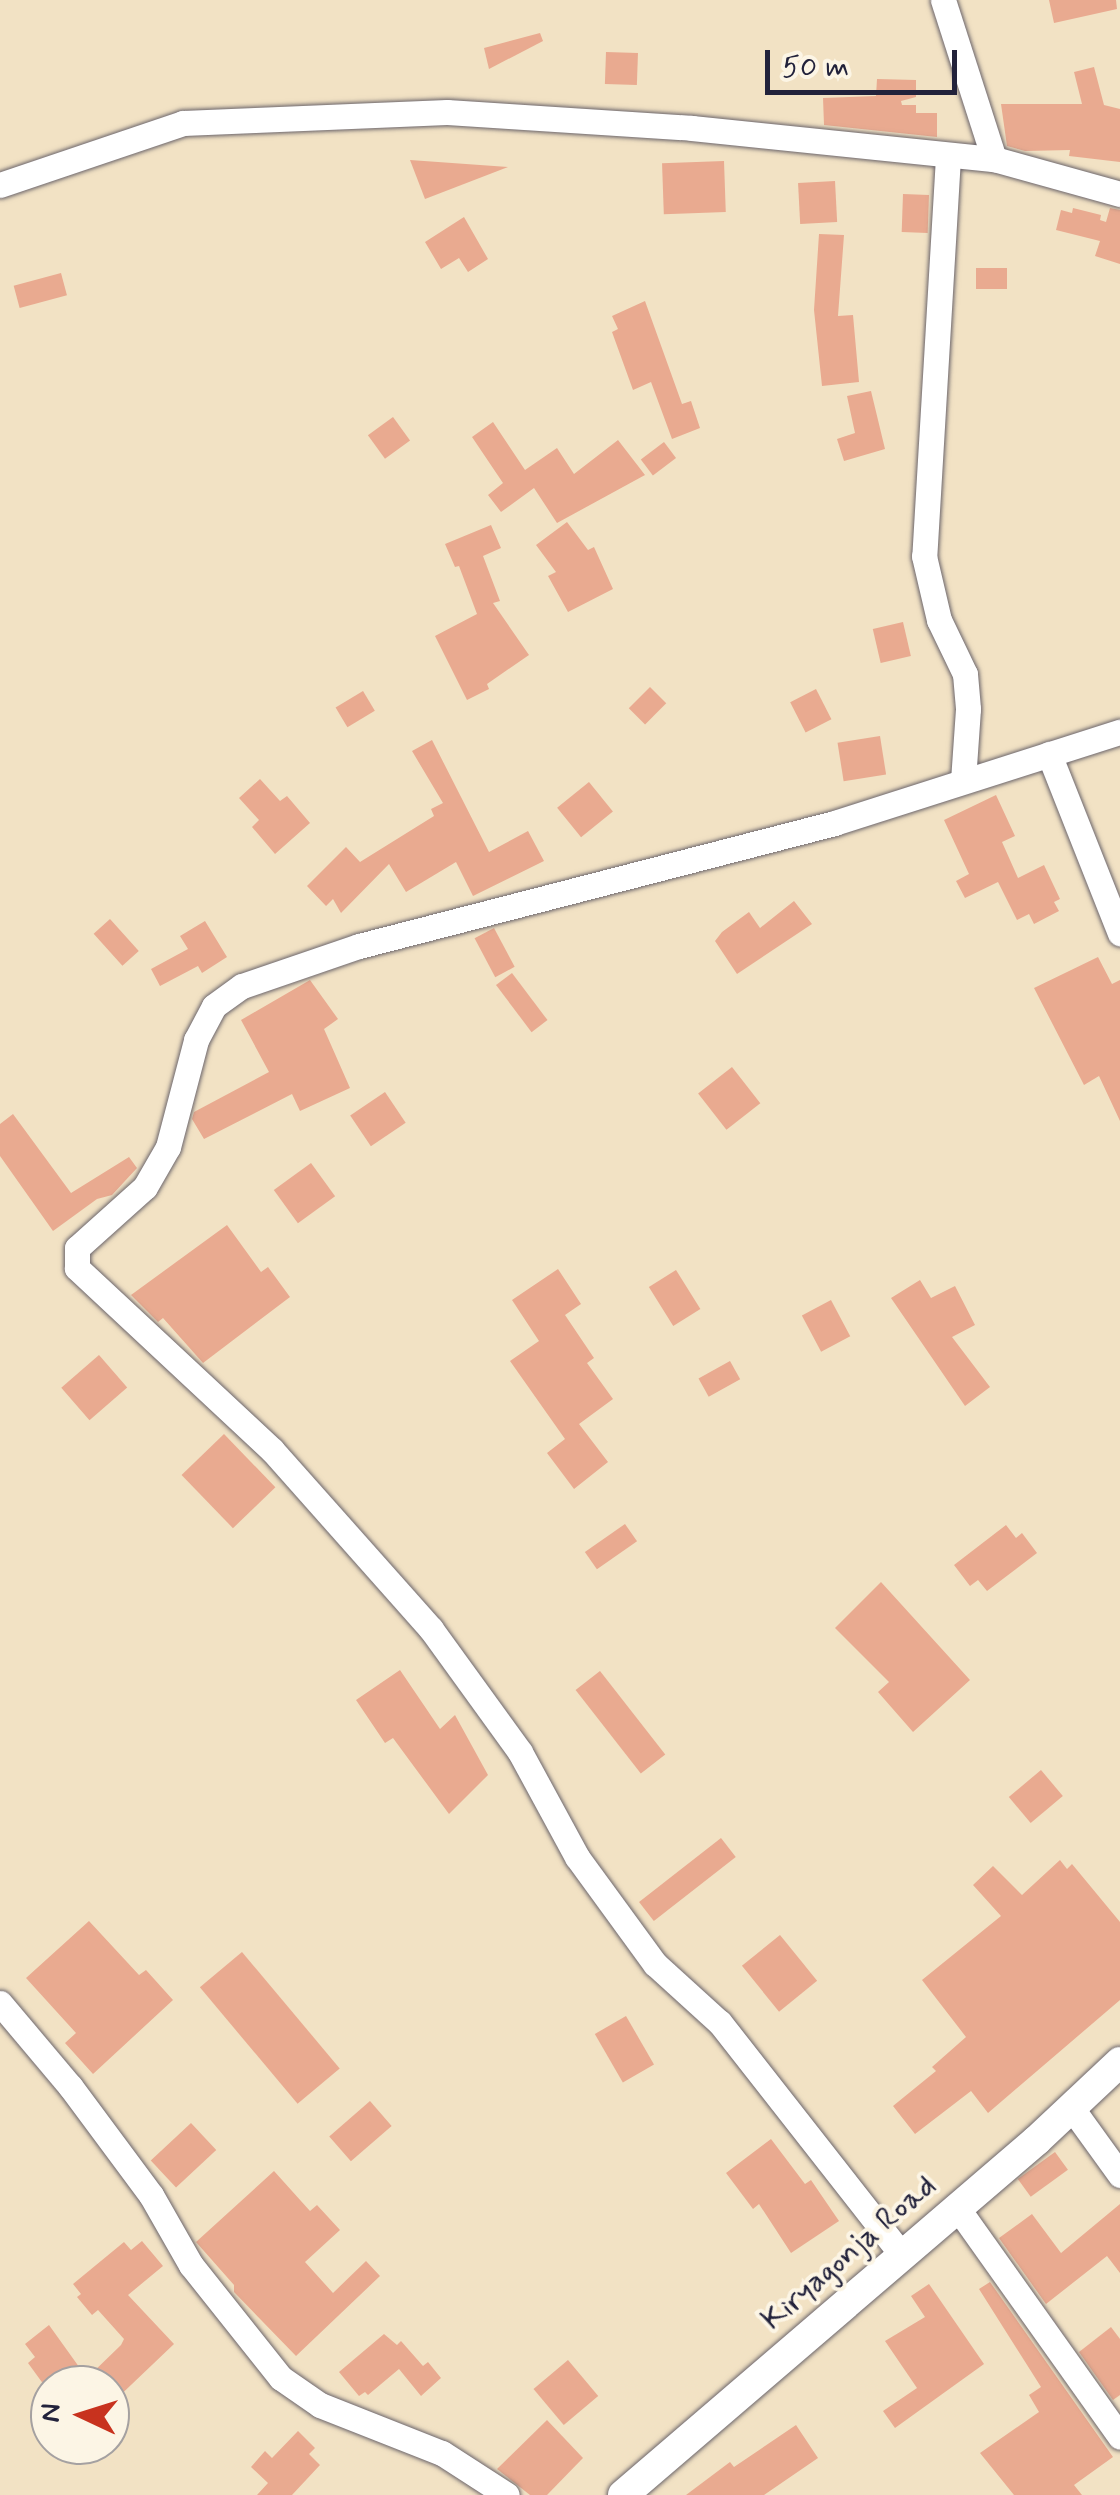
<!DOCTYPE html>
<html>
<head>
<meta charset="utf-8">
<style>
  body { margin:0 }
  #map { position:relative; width:1120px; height:2495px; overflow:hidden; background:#f2e2c4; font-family:Mynerve,sans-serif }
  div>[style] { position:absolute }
  .building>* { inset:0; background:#e9aa90; transform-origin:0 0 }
  .roads { filter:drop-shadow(0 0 2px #6b656b) drop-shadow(0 0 2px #6b656b) }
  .minor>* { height:25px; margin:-12.5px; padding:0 12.5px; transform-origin:12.5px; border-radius:12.5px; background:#fff }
  .tertiary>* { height:30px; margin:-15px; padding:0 15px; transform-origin:15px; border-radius:15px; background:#fff }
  span { translate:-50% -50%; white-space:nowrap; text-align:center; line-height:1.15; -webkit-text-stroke:8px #fcf5e5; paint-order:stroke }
  .street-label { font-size:32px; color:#22223b }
  .north { position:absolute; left:30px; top:2365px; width:100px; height:100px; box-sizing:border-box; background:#fcf5e5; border:2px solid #a5a1a1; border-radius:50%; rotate:274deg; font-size:28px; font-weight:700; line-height:40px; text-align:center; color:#22223b }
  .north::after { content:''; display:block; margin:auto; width:35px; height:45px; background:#c8321e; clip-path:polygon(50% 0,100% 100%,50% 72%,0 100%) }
  .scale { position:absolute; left:765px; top:50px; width:192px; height:45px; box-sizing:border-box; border:5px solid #22223b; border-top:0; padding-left:12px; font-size:30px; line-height:35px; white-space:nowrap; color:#22223b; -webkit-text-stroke:8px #fcf5e5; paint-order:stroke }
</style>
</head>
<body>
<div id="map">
  <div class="building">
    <div style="clip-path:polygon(1049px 0,1116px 0,1117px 9px,1054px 23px)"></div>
    <div style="clip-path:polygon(540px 33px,543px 41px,489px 69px,484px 48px)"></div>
    <div style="left:606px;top:52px;width:32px;height:32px;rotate:2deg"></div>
    <div style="clip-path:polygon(1094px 67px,1104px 105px,1120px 109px,1120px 162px,1069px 156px,1070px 150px,1025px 151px,1007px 146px,1001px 104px,1082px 104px,1074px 72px)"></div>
    <div style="clip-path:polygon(877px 79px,916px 80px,916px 97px,901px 101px,902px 105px,916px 105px,916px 113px,937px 113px,937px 137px,824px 125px,823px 98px,876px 96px)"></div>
    <div style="clip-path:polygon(410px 160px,508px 167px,425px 199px)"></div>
    <div style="left:724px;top:161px;width:51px;height:62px;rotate:88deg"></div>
    <div style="left:835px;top:181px;width:41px;height:37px;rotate:87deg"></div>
    <div style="left:903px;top:194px;width:26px;height:38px;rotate:2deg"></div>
    <div style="clip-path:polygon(1073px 208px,1101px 215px,1100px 220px,1106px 222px,1110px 208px,1120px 210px,1120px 264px,1095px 256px,1100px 241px,1056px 230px,1061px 210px,1072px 213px)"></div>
    <div style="clip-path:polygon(464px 217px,488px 259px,468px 272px,459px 258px,441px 269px,425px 242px)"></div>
    <div style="clip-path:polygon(819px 234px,844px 235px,838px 316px,853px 315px,859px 382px,822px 386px,814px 310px)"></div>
    <div style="left:976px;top:268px;width:31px;height:21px"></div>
    <div style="left:61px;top:273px;width:23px;height:49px;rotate:75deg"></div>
    <div style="clip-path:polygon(645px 301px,682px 404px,691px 401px,700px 428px,672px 439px,651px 382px,633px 390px,612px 332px,618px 329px,612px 316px)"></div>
    <div style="clip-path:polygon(871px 391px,885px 449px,844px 461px,837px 439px,855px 433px,847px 396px)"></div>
    <div style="left:393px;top:417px;width:29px;height:31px;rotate:54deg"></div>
    <div style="clip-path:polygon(493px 422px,525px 470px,557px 448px,574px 474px,618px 440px,645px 475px,557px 523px,534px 488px,501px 512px,488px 495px,503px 483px,472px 437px)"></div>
    <div style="left:664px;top:442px;width:20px;height:29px;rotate:53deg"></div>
    <div style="clip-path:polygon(567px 522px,588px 550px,594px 547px,613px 589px,568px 612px,548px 576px,556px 572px,536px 545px)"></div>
    <div style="clip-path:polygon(491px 525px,501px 548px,483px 556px,500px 601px,493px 603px,529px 655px,487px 684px,489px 689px,467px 700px,435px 636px,477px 614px,459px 566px,455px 567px,445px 544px)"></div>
    <div style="left:903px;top:622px;width:35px;height:31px;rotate:77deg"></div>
    <div style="left:650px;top:687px;width:23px;height:30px;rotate:45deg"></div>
    <div style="left:816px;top:689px;width:34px;height:29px;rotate:63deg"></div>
    <div style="left:363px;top:691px;width:23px;height:32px;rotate:59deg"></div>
    <div style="left:880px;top:736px;width:39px;height:43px;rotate:81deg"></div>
    <div style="clip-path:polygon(432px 740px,489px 852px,528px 831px,544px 861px,473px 896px,456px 862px,406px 892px,389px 864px,341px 913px,333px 899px,326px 906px,307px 886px,346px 847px,360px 862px,434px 816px,431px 809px,443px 803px,412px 751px)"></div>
    <div style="clip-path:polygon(260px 779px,280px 801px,287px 796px,310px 823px,275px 854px,252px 827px,259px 820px,239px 798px)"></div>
    <div style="left:589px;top:782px;width:38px;height:41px;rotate:51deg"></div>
    <div style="clip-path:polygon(996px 795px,1015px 836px,1002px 842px,1018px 878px,1044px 865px,1060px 899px,1054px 902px,1059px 911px,1034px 924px,1029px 914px,1017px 920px,998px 882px,965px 898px,956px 881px,969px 874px,944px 820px)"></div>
    <div style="clip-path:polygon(794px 901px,812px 924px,737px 974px,715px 941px,722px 932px,749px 912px,760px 928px)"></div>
    <div style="left:110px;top:919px;width:43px;height:22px;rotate:48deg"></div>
    <div style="clip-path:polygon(205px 921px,227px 957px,202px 973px,198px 966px,160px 986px,151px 969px,188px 949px,180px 936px)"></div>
    <div style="left:494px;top:928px;width:44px;height:22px;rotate:62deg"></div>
    <div style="clip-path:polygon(1098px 957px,1112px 984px,1120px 980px,1120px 1121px,1099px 1076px,1084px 1085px,1034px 988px)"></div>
    <div style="left:512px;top:973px;width:59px;height:20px;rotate:53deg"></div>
    <div style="clip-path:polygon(310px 980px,338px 1019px,324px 1029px,350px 1088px,300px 1111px,292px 1094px,204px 1139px,192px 1119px,194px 1112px,269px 1072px,241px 1020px)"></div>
    <div style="left:732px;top:1067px;width:46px;height:43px;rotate:52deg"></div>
    <div style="left:385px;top:1092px;width:37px;height:42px;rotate:56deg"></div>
    <div style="clip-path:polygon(13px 1114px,71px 1193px,129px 1157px,137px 1168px,112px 1195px,97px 1199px,53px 1231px,0 1156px,0 1124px)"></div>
    <div style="left:311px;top:1163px;width:41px;height:46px;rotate:54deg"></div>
    <div style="clip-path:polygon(227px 1225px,261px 1272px,268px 1267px,290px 1297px,203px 1363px,163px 1318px,158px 1322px,131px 1295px)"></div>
    <div style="clip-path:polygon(558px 1269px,581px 1304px,565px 1315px,594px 1358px,587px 1363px,613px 1399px,579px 1424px,608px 1462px,574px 1489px,547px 1453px,565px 1439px,510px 1361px,539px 1341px,512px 1300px)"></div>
    <div style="left:676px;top:1270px;width:46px;height:32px;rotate:58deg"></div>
    <div style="clip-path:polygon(920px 1280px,931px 1298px,955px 1286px,975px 1325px,952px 1337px,990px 1387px,965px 1406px,891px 1298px)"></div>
    <div style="left:831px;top:1300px;width:41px;height:33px;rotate:62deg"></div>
    <div style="left:99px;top:1355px;width:43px;height:50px;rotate:49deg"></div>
    <div style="left:730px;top:1361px;width:21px;height:36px;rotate:61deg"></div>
    <div style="left:224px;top:1434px;width:74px;height:59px;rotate:46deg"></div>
    <div style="left:625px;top:1524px;width:21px;height:49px;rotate:55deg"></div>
    <div style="clip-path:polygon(1006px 1525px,1016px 1538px,1022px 1533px,1037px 1553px,987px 1591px,978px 1580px,970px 1586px,954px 1565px)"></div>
    <div style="clip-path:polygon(881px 1582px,970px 1680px,913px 1732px,878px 1692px,889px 1682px,835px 1628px)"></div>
    <div style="clip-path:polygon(400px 1670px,440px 1729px,455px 1715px,488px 1775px,449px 1814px,393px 1738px,385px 1743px,356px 1700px)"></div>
    <div style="left:600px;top:1671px;width:106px;height:31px;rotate:52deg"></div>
    <div style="left:1041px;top:1770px;width:34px;height:42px;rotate:50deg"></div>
    <div style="left:721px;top:1838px;width:24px;height:104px;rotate:52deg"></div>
    <div style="clip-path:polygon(1060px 1860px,1067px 1869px,1072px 1864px,1120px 1922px,1120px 2000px,988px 2113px,971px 2091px,915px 2134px,893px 2106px,936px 2071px,932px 2067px,966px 2037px,922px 1980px,1001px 1916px,973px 1885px,993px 1866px,1022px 1895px)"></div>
    <div style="clip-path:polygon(89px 1921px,139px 1975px,146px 1970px,173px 2000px,93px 2074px,65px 2043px,76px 2033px,26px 1978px)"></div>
    <div style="left:780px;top:1935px;width:59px;height:49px;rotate:51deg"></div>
    <div style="left:242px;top:1952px;width:152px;height:55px;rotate:50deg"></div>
    <div style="left:626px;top:2016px;width:56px;height:36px;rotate:60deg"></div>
    <div style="left:370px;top:2101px;width:33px;height:54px;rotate:49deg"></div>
    <div style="left:191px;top:2123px;width:37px;height:55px;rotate:47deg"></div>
    <div style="clip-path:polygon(771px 2139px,805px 2184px,811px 2180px,839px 2221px,791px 2253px,759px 2204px,753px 2209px,726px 2173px)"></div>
    <div style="left:1055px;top:2152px;width:22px;height:46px;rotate:54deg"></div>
    <div style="clip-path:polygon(274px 2171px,310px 2211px,317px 2205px,340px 2230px,305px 2262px,333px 2293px,366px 2261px,380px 2276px,296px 2356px,234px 2292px,234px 2285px,196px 2242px)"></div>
    <div style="clip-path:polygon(1120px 2204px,1120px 2273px,1107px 2256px,1046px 2304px,999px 2238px,1032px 2214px,1061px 2253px)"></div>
    <div style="clip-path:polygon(142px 2241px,163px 2266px,128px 2295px,174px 2344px,110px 2405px,110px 2385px,44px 2385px,28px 2363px,35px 2357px,25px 2344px,49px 2325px,87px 2378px,121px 2345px,124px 2339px,98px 2310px,92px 2315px,77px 2297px,81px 2294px,73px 2284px,124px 2242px,131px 2250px)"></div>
    <div style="clip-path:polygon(990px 2282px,1113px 2457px,1074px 2485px,1082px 2495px,1014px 2495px,980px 2453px,1039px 2412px,1029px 2395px,1041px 2387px,979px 2289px)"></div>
    <div style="clip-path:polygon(929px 2284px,984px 2364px,895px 2428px,883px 2411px,917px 2388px,885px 2341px,925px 2317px,911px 2296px)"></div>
    <div style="clip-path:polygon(1111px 2327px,1120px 2339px,1120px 2395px,1113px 2400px,1079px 2352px)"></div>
    <div style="clip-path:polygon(384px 2334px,397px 2345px,401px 2341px,423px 2366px,428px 2362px,441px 2378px,421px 2396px,399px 2369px,368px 2395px,365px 2392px,359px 2396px,339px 2372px)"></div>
    <div style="left:568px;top:2360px;width:47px;height:45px;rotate:50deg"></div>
    <div style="clip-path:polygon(547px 2420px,583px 2458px,547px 2495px,530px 2495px,497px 2469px)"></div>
    <div style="clip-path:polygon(796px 2425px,818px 2458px,764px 2495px,686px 2495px,730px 2462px,734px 2467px)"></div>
    <div style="clip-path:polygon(298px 2431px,315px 2448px,309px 2454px,320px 2465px,292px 2495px,257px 2495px,268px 2483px,251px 2467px,265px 2451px,272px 2458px)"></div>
  </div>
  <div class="roads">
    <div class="minor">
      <div style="left:943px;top:0;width:167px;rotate:72.2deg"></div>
      <div style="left:948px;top:157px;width:400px;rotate:93.4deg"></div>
      <div style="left:924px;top:556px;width:66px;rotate:76.8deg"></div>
      <div style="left:939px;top:620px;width:60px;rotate:64.3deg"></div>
      <div style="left:965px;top:674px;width:35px;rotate:85deg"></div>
      <div style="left:968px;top:709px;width:71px;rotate:94deg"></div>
      <div style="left:0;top:185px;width:193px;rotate:-18.7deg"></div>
      <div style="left:183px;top:123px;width:264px;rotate:-2.4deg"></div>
      <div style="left:447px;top:112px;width:246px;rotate:3.7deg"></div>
      <div style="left:692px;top:128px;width:304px;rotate:5.9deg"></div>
      <div style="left:994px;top:159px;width:131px;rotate:15.5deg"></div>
      <div style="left:1049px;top:754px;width:193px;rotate:68.4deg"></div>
      <div style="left:0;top:2003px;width:109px;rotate:49.9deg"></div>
      <div style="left:70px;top:2086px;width:136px;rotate:53.4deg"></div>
      <div style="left:151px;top:2195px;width:81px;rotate:60.3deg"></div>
      <div style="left:191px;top:2265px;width:144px;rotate:51.5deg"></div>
      <div style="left:281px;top:2378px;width:47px;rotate:34.7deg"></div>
      <div style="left:320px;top:2405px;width:131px;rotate:21.5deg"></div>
      <div style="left:442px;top:2453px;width:77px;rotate:32.9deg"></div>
      <div style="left:1071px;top:2107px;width:84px;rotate:54.2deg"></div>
      <div style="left:956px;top:2206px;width:283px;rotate:54.6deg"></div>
      <div style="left:902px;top:2255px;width:296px;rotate:-128.1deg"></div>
      <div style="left:719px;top:2022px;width:86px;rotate:-137.8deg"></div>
      <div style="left:655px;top:1964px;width:132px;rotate:-126.1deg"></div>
      <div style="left:577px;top:1857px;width:119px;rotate:-118.5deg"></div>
      <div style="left:520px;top:1752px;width:152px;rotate:-125.9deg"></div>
      <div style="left:431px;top:1629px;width:239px;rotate:-131.6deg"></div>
      <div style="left:272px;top:1450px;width:267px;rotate:-137deg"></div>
      <div style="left:77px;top:1268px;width:20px;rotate:-90deg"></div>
      <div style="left:77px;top:1248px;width:91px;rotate:-41.9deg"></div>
      <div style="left:145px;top:1187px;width:46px;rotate:-60.1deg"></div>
      <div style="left:168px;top:1147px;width:111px;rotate:-75.3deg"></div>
      <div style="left:196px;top:1040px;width:38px;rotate:-62deg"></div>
      <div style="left:214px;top:1006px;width:34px;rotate:-36deg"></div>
      <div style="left:242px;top:986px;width:124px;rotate:-18.9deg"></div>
      <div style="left:359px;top:946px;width:491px;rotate:-14.5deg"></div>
      <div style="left:834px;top:823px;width:300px;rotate:-17.7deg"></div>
    </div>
    <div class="tertiary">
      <div style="left:623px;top:2495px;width:545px;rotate:-40.61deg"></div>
      <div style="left:1037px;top:2140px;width:114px;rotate:-43.2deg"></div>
    </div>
  </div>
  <div class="street-label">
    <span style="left:849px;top:2253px;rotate:-41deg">Kiryagonja Road</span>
  </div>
  <div class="north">N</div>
  <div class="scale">50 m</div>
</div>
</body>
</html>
